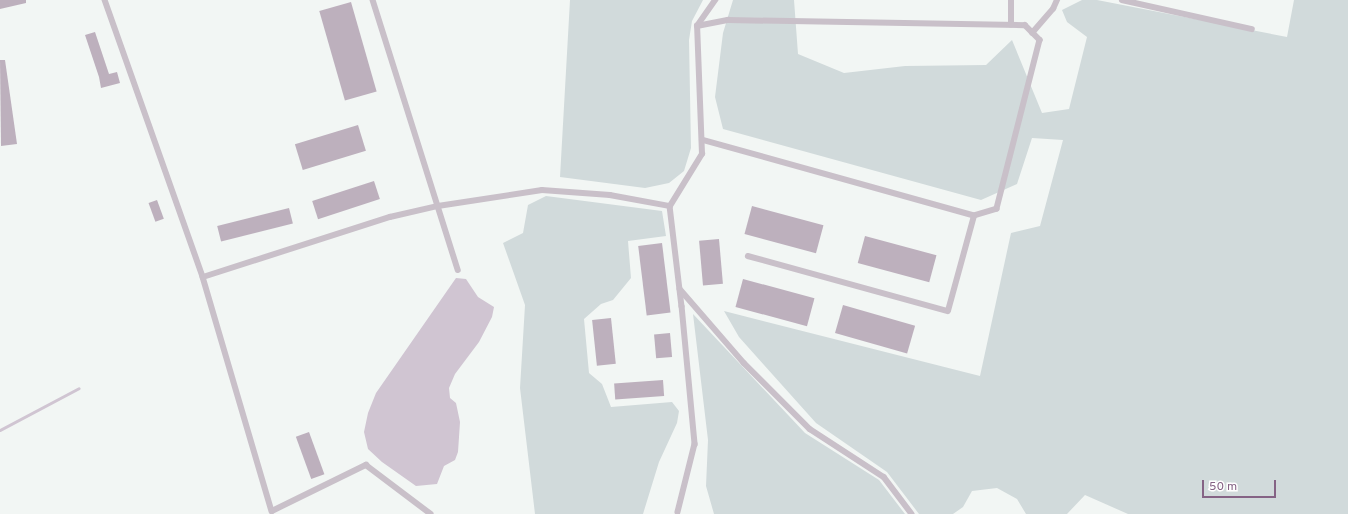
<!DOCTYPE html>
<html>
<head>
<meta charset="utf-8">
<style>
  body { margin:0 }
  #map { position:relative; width:1348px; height:514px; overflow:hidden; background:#f2f6f4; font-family:Overpass,sans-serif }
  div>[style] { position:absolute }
  .green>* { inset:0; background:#d1dadb }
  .water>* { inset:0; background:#d0c5d2 }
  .stream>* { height:3px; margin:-1.5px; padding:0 1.5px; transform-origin:1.5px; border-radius:1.5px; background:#d0c5d2 }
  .building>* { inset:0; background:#bdb0bd; transform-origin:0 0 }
  .lane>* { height:5.5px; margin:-2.75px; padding:0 2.75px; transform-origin:2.75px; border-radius:2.75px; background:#c9c0c9 }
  span { translate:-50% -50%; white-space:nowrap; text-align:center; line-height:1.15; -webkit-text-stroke:4px #fff; paint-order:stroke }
  .scale { position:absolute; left:1202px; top:480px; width:74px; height:18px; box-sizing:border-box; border:2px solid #856385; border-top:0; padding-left:5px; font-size:12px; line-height:14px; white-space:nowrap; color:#856385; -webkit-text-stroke:3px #fff; paint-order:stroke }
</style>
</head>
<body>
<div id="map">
  <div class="green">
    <div style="clip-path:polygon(570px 0,703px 0,692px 21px,689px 40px,691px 148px,684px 171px,669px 183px,645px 188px,560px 177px)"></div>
    <div style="clip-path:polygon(733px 0,794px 0,798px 54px,844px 73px,905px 66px,986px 65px,1012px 40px,1042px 113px,1069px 109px,1087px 37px,1067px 22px,1062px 10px,1082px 0,1097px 0,1287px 37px,1294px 0,1348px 0,1348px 514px,1128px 514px,1085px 495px,1067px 514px,1026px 514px,1017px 499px,997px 488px,972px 491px,963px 507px,953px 514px,919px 514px,887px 472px,816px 423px,739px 337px,724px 311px,980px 376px,1011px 233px,1040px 226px,1063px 140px,1032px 138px,1017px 184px,981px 200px,723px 129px,715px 97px,723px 33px)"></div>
    <div style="clip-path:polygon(546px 196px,662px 211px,666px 236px,628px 241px,631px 278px,613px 300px,601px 304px,584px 319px,589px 373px,602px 384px,611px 407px,672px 402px,679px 411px,677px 423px,659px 462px,643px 514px,535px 514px,520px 388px,525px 305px,503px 243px,523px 233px,528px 205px)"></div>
    <div style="clip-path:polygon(693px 314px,805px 433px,879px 480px,905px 514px,714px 514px,706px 486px,708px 440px)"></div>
  </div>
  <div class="water">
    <div style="clip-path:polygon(456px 278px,466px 279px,478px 297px,494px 307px,492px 317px,479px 342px,455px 374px,449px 388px,450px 398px,456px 403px,460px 422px,458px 452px,455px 460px,444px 466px,437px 484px,416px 486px,382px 462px,368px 449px,364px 432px,368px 413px,376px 393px)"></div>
  </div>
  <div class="stream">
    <div style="left:0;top:430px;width:89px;rotate:-28deg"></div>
  </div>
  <div class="building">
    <div style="clip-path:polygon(0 0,26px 0,26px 3px,0 9px)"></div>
    <div style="left:351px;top:2px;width:93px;height:33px;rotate:74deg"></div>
    <div style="clip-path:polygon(95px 32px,109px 74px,117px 72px,120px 83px,101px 88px,99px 77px,85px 35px)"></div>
    <div style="clip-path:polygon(0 60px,5px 60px,17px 144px,1px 146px)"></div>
    <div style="left:358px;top:125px;width:27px;height:66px;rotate:73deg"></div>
    <div style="left:374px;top:181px;width:19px;height:65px;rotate:72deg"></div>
    <div style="left:157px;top:200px;width:20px;height:9px;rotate:70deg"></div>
    <div style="left:752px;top:206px;width:74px;height:29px;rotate:15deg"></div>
    <div style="left:289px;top:208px;width:16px;height:74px;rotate:76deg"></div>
    <div style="left:865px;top:236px;width:74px;height:28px;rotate:15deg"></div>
    <div style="left:719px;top:239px;width:45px;height:20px;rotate:85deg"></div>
    <div style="left:662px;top:243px;width:70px;height:24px;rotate:83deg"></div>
    <div style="left:743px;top:279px;width:74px;height:29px;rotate:15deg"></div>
    <div style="left:843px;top:305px;width:75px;height:29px;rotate:16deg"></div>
    <div style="left:611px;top:318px;width:46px;height:19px;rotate:84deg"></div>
    <div style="left:670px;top:333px;width:24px;height:16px;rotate:85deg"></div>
    <div style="left:663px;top:380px;width:16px;height:49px;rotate:86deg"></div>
    <div style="left:309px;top:432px;width:45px;height:14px;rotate:70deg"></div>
  </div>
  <div class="lane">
    <div style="left:105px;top:0;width:294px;rotate:70.5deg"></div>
    <div style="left:203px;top:277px;width:196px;rotate:-17.8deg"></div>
    <div style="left:390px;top:217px;width:49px;rotate:-12.9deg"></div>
    <div style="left:438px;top:206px;width:105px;rotate:-8.7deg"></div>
    <div style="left:542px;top:190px;width:68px;rotate:4.2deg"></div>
    <div style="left:610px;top:195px;width:61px;rotate:10.4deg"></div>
    <div style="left:670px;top:206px;width:101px;rotate:83.2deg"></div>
    <div style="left:682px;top:306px;width:139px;rotate:84.6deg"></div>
    <div style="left:695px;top:444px;width:70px;rotate:104deg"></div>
    <div style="left:373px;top:0;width:283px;rotate:72.5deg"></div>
    <div style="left:1122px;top:0;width:133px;rotate:12.6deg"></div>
    <div style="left:1011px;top:25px;width:25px;rotate:-90deg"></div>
    <div style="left:697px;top:26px;width:32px;rotate:-55deg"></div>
    <div style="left:1032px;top:33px;width:32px;rotate:-49deg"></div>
    <div style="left:1053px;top:9px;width:10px;rotate:-66deg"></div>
    <div style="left:670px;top:206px;width:61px;rotate:-58.4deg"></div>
    <div style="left:702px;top:154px;width:128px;rotate:-92.2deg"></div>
    <div style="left:697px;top:26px;width:32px;rotate:-11deg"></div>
    <div style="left:728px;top:20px;width:297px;rotate:1deg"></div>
    <div style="left:1025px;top:25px;width:21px;rotate:45deg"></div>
    <div style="left:1040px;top:40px;width:174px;rotate:104.3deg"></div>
    <div style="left:997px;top:209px;width:24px;rotate:163deg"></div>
    <div style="left:974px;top:216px;width:282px;rotate:-164.4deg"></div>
    <div style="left:748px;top:256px;width:207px;rotate:15.4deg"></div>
    <div style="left:948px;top:311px;width:98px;rotate:-74.7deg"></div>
    <div style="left:203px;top:277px;width:244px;rotate:73.6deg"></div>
    <div style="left:272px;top:511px;width:105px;rotate:-26.1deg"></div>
    <div style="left:366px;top:465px;width:81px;rotate:37deg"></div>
    <div style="left:680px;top:289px;width:98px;rotate:49.1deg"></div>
    <div style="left:744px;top:363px;width:93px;rotate:45deg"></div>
    <div style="left:810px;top:429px;width:88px;rotate:33deg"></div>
    <div style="left:884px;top:477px;width:46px;rotate:52.9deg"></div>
  </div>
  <div class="scale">50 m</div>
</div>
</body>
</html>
